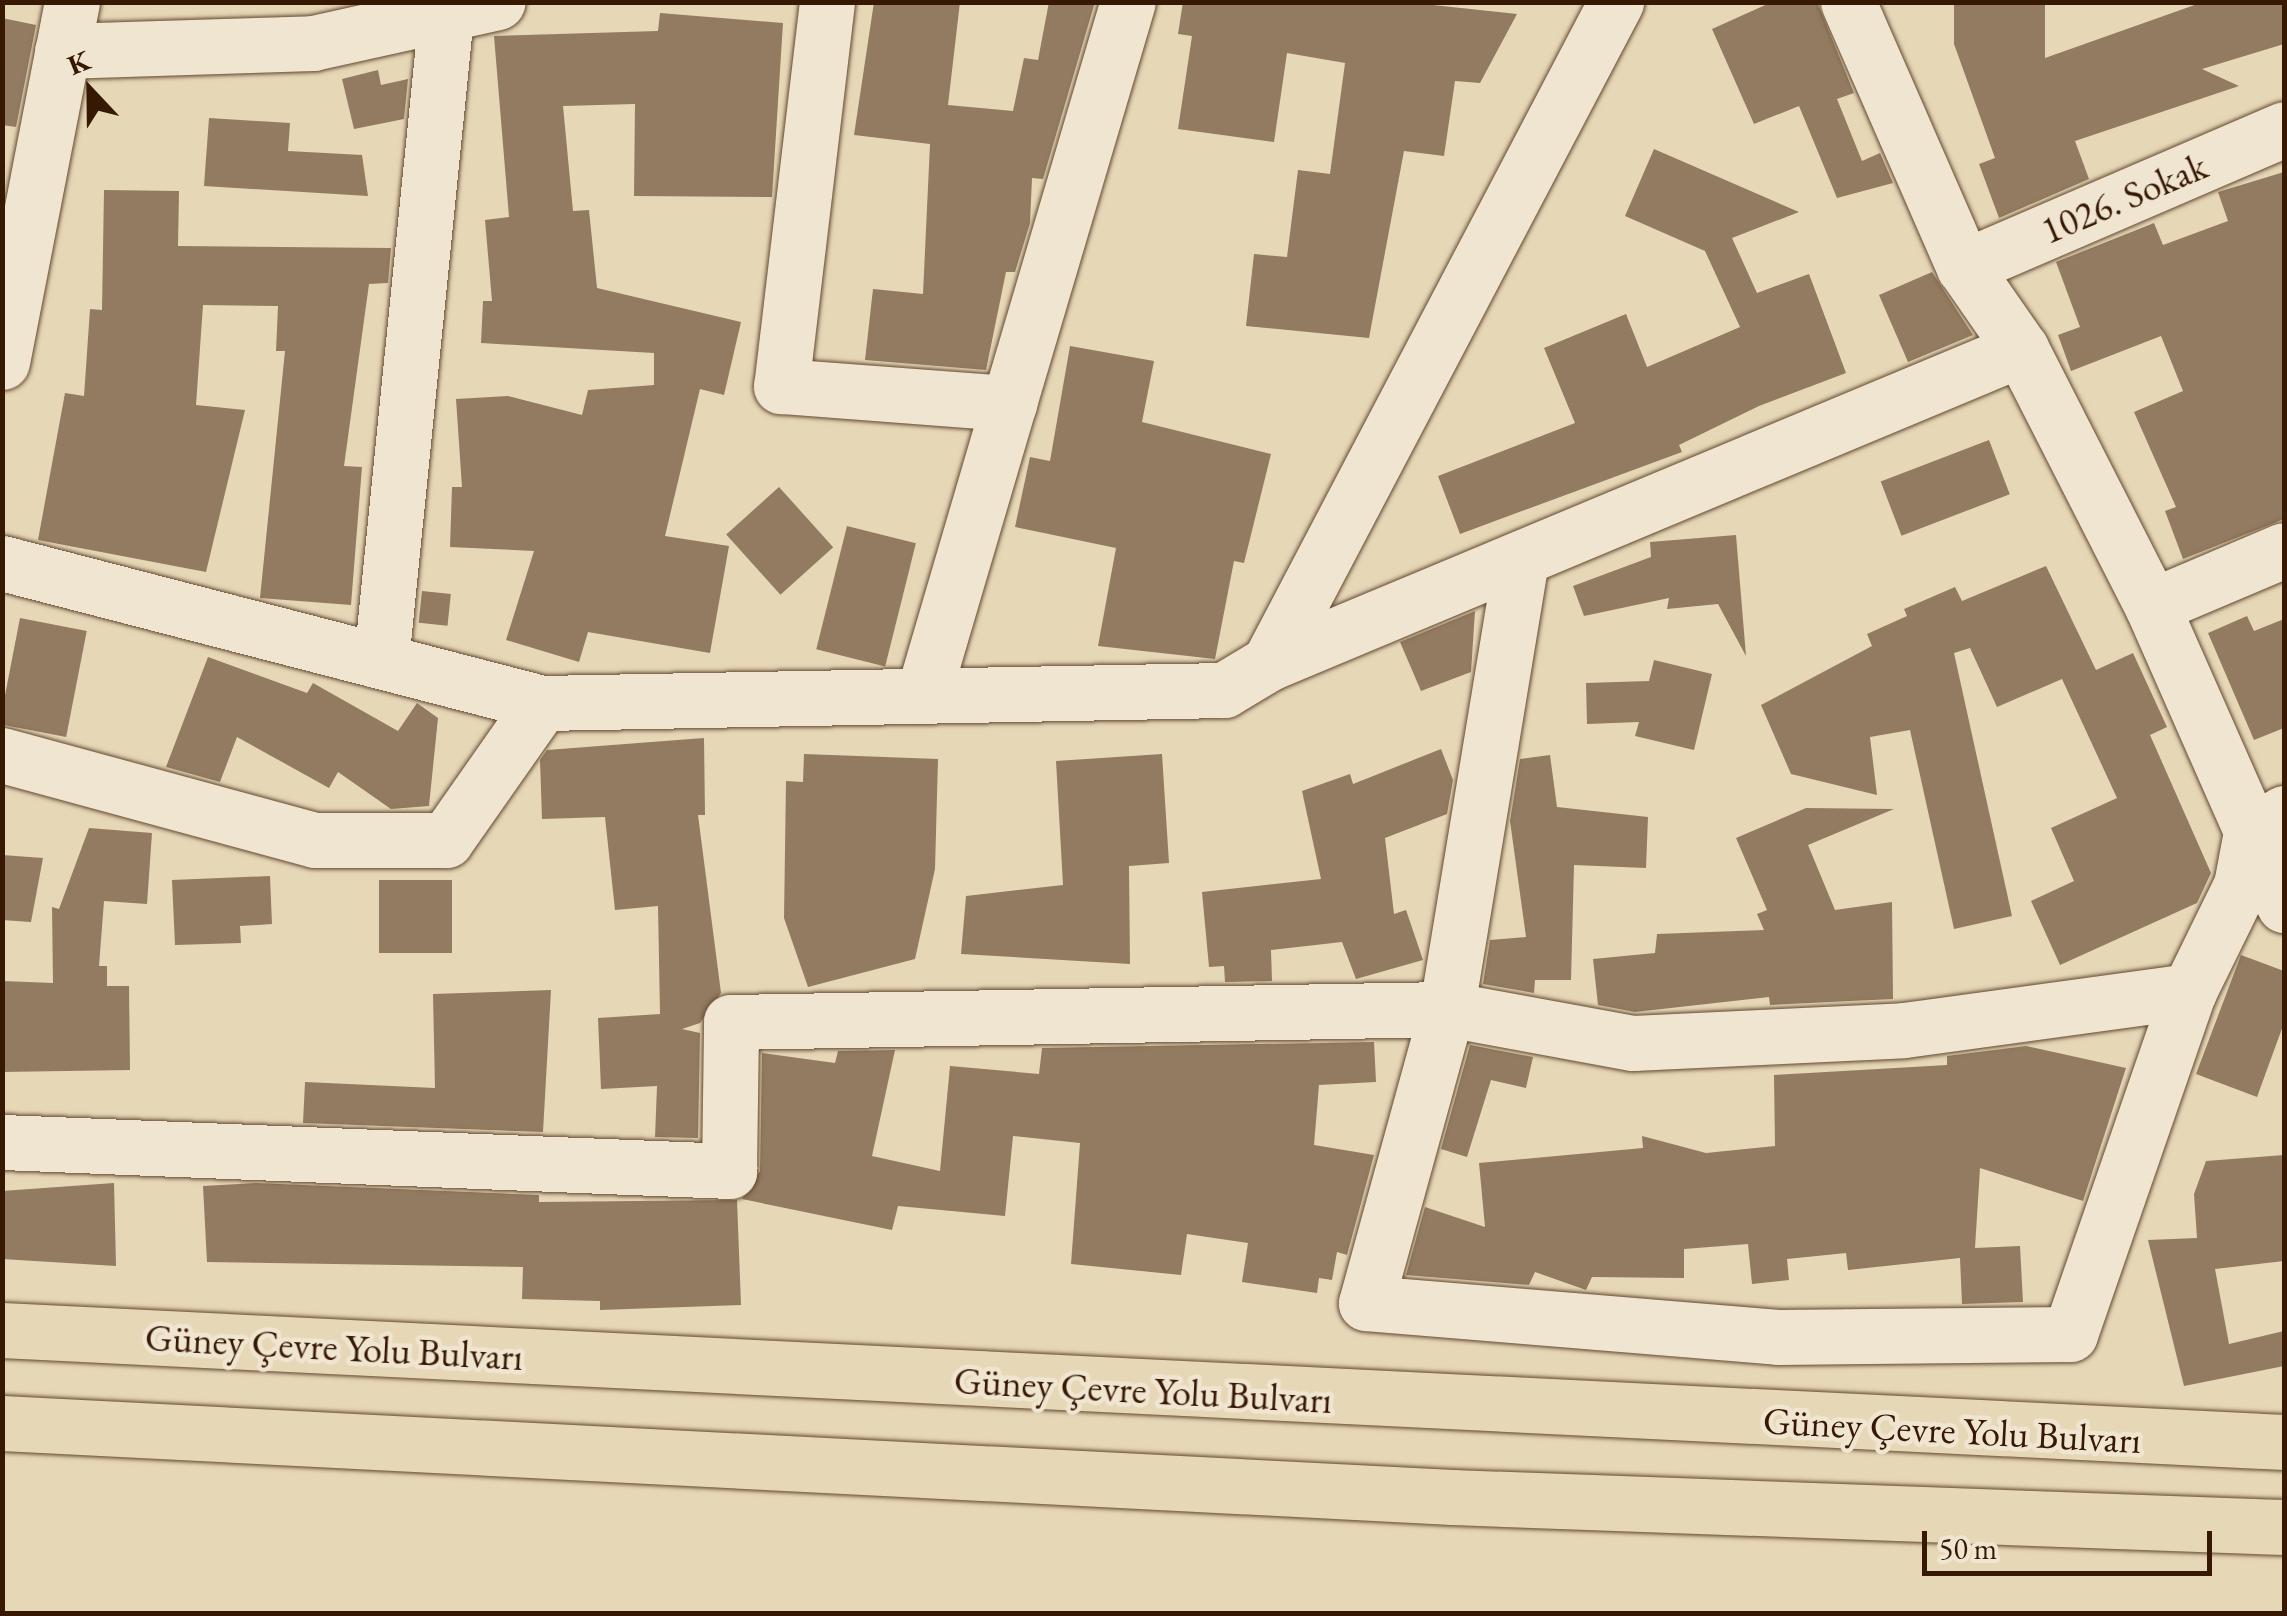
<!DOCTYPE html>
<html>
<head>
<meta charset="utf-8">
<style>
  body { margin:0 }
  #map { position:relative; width:2287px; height:1616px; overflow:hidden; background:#e6d7b7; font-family:"EB Garamond",serif }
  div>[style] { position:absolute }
  .building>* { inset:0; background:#927b60; transform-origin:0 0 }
  .roads { filter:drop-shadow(0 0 2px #63482f) drop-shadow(0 0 2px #63482f) }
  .minor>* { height:55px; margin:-27.5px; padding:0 27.5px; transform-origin:27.5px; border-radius:27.5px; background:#efe5d0 }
  .highway>* { height:55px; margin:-27.5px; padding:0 27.5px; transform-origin:27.5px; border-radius:27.5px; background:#e6d7b7 }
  span { translate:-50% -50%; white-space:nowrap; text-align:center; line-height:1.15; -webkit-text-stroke:9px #efe5d0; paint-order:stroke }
  .street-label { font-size:38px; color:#371802 }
  .frame { position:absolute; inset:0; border:5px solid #371802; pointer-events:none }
  .north { position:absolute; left:40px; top:40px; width:100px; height:100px; -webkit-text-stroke:8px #efe5d0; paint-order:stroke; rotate:338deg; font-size:28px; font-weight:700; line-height:40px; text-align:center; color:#371802 }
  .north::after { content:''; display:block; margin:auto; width:35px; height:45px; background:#371802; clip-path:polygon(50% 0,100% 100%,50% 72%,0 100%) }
  .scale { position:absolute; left:1922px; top:1531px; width:290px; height:45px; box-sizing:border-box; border:5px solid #371802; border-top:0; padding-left:12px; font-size:30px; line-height:35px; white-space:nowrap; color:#371802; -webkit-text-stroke:8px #efe5d0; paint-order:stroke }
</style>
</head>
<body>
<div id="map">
  <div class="building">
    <div style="clip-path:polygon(874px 2px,960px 2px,948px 105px,1013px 111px,1024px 58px,1038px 60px,1049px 2px,1095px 2px,1043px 179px,1032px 178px,1030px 223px,1015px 272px,1006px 272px,986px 370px,865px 360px,873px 289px,923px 294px,930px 144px,854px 135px)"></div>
    <div style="clip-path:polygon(1183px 2px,1405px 2px,1517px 14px,1480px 83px,1455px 81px,1444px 156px,1404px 151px,1369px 338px,1246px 326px,1254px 254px,1287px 257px,1298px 170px,1330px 174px,1345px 63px,1287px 53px,1274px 142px,1178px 129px,1192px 36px,1178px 34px)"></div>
    <div style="clip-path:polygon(1772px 2px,1817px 2px,1854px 93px,1837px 99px,1862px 161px,1880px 153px,1893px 183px,1837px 198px,1799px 106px,1754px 124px,1712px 29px)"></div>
    <div style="clip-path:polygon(1954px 2px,2045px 2px,2045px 58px,2203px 2px,2284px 2px,2284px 44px,2202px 69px,2239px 86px,2075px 141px,2089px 179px,1999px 218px,1979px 164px,1995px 158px,1954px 44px)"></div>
    <div style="clip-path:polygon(660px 13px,783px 23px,772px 197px,634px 196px,635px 104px,563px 106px,573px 211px,589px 210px,597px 288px,741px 322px,724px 395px,700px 389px,665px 536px,729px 546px,710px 653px,588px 632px,579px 662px,506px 640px,534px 551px,450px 547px,452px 487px,462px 487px,456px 399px,508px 396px,582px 415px,588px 390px,654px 385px,654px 353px,481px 343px,483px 301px,492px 301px,485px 220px,509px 217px,494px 36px,658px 31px)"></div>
    <div style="clip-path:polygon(2px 18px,36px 25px,16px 127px,2px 125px)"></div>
    <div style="clip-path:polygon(378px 70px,381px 85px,408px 79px,404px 119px,354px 129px,342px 79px)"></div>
    <div style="clip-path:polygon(209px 118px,290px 123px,288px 151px,362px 155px,368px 196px,204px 186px)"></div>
    <div style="clip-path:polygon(1654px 149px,1799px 212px,1732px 238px,1757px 293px,1809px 274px,1846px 373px,1759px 406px,1679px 445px,1682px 452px,1460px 534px,1438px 476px,1575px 423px,1544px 348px,1626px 314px,1647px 367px,1740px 327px,1705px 251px,1625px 216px)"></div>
    <div style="clip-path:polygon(2284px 172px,2284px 519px,2183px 559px,2165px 511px,2176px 507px,2134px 412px,2183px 391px,2161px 336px,2071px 371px,2058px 335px,2080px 327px,2056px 262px,2154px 223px,2163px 245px,2228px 221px,2218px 192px)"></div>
    <div style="clip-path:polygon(104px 190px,179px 191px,178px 246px,391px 248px,388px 283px,369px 284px,344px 466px,362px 467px,351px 605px,260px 598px,285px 351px,276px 351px,278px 306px,203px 305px,196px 405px,245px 410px,206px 572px,38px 540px,65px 393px,84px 396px,90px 309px,102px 310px)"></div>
    <div style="clip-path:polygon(1932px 272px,1973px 335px,1908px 362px,1879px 295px)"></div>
    <div style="clip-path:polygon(1070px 346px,1154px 361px,1142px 422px,1271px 454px,1244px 563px,1234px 561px,1215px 659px,1098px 646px,1116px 548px,1015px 527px,1030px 457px,1050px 461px)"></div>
    <div style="left:1989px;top:440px;width:58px;height:116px;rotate:69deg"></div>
    <div style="left:779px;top:487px;width:81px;height:71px;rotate:48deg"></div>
    <div style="left:847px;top:526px;width:71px;height:127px;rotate:14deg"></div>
    <div style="clip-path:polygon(1736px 535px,1746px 656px,1718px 604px,1667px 609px,1669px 598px,1584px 616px,1573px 586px,1651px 557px,1650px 542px)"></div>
    <div style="clip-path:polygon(2046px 566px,2096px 670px,2133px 653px,2167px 727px,2150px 735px,2211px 873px,2197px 903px,2060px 965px,2031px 901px,2074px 881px,2051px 828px,2117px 798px,2062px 679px,1997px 707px,1970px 648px,1954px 653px,2012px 916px,1954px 929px,1910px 730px,1870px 737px,1877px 795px,1791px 774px,1761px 705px,1872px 646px,1867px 634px,1907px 616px,1904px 609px,1955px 587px,1962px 601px)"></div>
    <div style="left:422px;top:591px;width:29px;height:32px;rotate:6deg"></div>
    <div style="clip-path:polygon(1475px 611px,1471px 672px,1421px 691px,1400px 642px)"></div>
    <div style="clip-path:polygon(2247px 616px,2254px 631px,2284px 619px,2284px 728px,2254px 740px,2208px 633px)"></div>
    <div style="left:20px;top:618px;width:68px;height:108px;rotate:11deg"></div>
    <div style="clip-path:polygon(208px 657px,307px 693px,313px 683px,398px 731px,417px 703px,438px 718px,429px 806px,391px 809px,338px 772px,329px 788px,237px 737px,220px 782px,166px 767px)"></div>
    <div style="clip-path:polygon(1654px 660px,1712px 674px,1694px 750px,1635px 736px,1639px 722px,1587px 724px,1586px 683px,1649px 681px)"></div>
    <div style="clip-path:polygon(704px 738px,705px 815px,698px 815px,721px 993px,700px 1023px,682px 1029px,700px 1033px,698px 1138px,655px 1137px,657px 1086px,601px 1089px,598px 1018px,660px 1014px,658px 906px,615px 910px,605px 817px,542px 819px,540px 760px,547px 750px)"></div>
    <div style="clip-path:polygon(1441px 749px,1453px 780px,1447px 814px,1385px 838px,1394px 914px,1406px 910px,1423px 960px,1356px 979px,1342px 942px,1271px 950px,1272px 981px,1225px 982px,1224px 966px,1209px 967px,1202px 892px,1321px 879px,1302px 791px,1350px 774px,1353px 784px)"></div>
    <div style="clip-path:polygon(804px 754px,938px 759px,935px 869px,915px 959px,808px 987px,784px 918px,786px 781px,803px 782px)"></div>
    <div style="clip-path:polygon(1162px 754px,1169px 863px,1129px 866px,1130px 964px,961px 954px,966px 896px,1063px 885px,1056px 761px)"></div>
    <div style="clip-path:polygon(1550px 755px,1557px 807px,1648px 817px,1646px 868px,1574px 865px,1571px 980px,1535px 980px,1534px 993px,1483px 984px,1490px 940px,1526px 937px,1510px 821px,1520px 759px)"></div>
    <div style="clip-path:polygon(1806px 808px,1894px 809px,1808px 845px,1835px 910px,1892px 902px,1893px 999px,1770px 1005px,1769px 997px,1635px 1012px,1598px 1005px,1593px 959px,1655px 953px,1657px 934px,1764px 930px,1757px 914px,1767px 910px,1736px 838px)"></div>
    <div style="clip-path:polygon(89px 828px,152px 833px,147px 904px,104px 901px,99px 966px,107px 966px,107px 986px,129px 986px,130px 1070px,2px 1072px,2px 981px,53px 983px,52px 907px,59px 909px)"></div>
    <div style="clip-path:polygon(2px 855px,43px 858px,31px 922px,2px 920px)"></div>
    <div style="clip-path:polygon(270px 876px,272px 924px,240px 926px,241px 943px,175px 945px,172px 880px)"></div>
    <div style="left:379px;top:880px;width:73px;height:73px"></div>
    <div style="clip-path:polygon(2241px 955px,2284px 971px,2284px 1023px,2257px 1097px,2196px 1074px)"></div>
    <div style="clip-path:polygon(551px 990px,543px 1132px,303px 1123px,305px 1082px,435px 1088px,433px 994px)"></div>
    <div style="clip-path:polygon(1374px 1042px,1376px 1082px,1319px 1085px,1314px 1145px,1374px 1155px,1347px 1255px,1337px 1252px,1332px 1280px,1319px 1278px,1317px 1293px,1242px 1282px,1248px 1243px,1187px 1234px,1181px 1275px,1071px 1264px,1080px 1143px,1013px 1136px,1005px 1216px,898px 1206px,892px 1230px,742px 1199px,760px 1171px,762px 1053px,835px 1063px,838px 1051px,895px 1050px,872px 1156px,940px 1171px,950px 1066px,1039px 1074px,1042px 1048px)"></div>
    <div style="clip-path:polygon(1470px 1045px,1533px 1057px,1526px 1088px,1491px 1080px,1467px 1157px,1441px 1149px)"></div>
    <div style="clip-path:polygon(2026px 1046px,2126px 1068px,2083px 1201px,1980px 1168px,1975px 1248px,2020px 1246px,2023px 1302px,1962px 1304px,1960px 1258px,1848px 1270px,1846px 1253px,1787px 1259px,1789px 1280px,1752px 1284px,1748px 1244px,1684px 1249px,1684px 1278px,1592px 1277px,1586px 1290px,1535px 1272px,1529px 1285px,1406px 1275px,1425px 1207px,1485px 1227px,1479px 1163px,1643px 1148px,1642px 1136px,1706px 1153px,1775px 1146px,1774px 1075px,1947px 1065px,1947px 1056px)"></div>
    <div style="clip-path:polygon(2284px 1155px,2284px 1261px,2215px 1269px,2229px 1344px,2284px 1331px,2284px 1366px,2184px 1386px,2148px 1240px,2197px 1238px,2194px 1194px,2206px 1161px)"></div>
    <div style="clip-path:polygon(114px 1183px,116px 1266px,2px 1259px,2px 1191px)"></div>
    <div style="clip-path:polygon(256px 1183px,539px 1195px,539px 1202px,737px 1200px,741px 1305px,600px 1310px,600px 1301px,522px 1299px,523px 1267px,207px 1262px,203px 1186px)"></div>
  </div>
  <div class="roads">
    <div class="minor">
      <div style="left:827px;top:2px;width:387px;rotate:96.8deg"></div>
      <div style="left:781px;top:386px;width:229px;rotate:4.3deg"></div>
      <div style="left:1009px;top:403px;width:305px;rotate:106.4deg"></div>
      <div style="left:1848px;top:2px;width:289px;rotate:66.4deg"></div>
      <div style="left:1964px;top:267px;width:100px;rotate:55.2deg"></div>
      <div style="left:2021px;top:349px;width:288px;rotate:63deg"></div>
      <div style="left:2152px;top:606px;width:327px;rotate:66.2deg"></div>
      <div style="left:62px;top:51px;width:251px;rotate:-1.8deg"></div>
      <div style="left:313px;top:43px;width:189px;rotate:-12.5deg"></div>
      <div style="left:1964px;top:267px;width:348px;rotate:-23.3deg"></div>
      <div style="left:2px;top:362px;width:367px;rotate:-79deg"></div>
      <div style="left:1009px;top:403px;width:418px;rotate:-73.5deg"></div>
      <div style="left:1521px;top:560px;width:455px;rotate:99.4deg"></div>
      <div style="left:1447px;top:1009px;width:305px;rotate:105.4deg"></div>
      <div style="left:1366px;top:1303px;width:413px;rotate:4.7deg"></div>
      <div style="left:1778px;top:1337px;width:292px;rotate:-0.6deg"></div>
      <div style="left:2070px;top:1334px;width:363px;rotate:-70.9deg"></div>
      <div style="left:2189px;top:991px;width:118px;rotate:-63.9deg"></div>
      <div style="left:2241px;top:885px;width:54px;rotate:-79.3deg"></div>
      <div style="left:2251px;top:832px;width:38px;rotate:-30deg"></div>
      <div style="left:2px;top:563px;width:558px;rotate:14.53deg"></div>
      <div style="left:542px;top:703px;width:682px;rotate:-1.09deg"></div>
      <div style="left:1224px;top:690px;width:52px;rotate:-31deg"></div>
      <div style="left:1269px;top:663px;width:815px;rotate:-22.66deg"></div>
      <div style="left:2152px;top:606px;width:143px;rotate:-23deg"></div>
      <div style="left:381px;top:661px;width:650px;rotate:-84.26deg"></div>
      <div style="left:1269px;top:663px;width:747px;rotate:-62.3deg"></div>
      <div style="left:2px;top:755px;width:324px;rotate:15.2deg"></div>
      <div style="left:315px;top:840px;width:131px"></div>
      <div style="left:446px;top:840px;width:167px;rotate:-55deg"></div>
      <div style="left:2px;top:1142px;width:728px;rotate:2.28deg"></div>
      <div style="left:729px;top:1171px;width:149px;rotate:-89.2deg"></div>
      <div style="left:731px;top:1022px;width:716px;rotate:-1.04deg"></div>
      <div style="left:1447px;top:1009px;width:189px;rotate:10.4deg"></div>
      <div style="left:1633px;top:1043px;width:271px;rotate:-2.7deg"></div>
      <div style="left:1904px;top:1030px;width:288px;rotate:-7.8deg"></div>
    </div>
    <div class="highway">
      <div style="left:2px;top:1330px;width:2285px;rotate:2.81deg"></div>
      <div style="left:2px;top:1423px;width:1452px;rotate:2.92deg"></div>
      <div style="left:1452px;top:1497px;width:833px;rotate:2.07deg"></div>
    </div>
  </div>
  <div class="street-label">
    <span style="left:2124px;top:198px;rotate:-23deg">1026. Sokak</span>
    <span style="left:334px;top:1347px;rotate:3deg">Güney Çevre Yolu Bulvarı</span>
    <span style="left:1143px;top:1390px;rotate:3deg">Güney Çevre Yolu Bulvarı</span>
    <span style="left:1952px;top:1430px;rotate:3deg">Güney Çevre Yolu Bulvarı</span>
  </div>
  <div class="frame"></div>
  <div class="north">K</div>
  <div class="scale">50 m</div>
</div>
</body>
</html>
